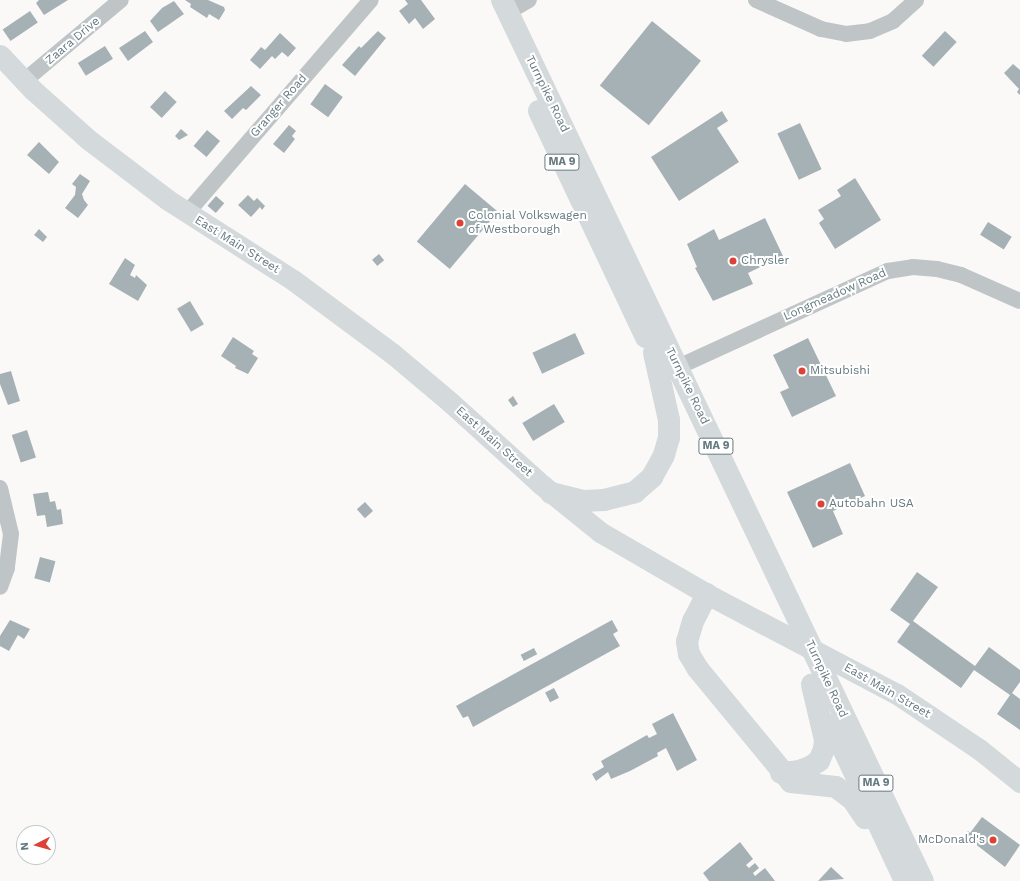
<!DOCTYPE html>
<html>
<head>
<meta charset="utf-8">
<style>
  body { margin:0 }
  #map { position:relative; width:1020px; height:881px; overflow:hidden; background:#faf9f8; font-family:"Work Sans",sans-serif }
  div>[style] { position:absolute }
  .building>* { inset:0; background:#a6b1b5; transform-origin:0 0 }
  .minor>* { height:16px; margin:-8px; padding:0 8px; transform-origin:8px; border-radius:8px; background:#bfc5c7 }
  .major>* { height:21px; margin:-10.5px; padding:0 10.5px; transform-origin:10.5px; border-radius:10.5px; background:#d4d9dc }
  .highway>* { height:22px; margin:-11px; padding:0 11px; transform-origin:11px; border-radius:11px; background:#d4d9dc }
  .dots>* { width:11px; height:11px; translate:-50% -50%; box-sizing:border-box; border:2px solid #fff; border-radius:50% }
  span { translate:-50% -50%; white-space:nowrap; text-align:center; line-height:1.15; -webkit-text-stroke:4px #fff; paint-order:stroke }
  .shield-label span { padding:1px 3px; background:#fff; border:1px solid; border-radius:3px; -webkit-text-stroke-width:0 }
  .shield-label { font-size:11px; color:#667a81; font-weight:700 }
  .street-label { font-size:12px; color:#667a81 }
  .poi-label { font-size:12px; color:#667a81 }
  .left { translate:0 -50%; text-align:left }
  .right { translate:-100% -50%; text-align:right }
  .north { position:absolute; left:16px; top:825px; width:40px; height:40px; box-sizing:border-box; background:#fff; border:1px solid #c2cacd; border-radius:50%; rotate:264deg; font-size:11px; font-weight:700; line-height:16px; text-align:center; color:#667a81 }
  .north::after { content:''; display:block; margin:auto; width:14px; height:18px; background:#dc4336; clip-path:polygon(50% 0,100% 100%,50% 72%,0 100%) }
</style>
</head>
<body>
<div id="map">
  <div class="building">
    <div style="clip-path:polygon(39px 0,68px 0,44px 15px,36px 3px)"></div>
    <div style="clip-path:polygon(185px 0,208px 0,224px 7px,225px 10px,219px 20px,209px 14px,207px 18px,190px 7px,191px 4px)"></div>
    <div style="clip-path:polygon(405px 0,421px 0,435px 19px,423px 29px,415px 18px,409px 24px,399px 11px,408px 4px)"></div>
    <div style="clip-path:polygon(174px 1px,184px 14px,158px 32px,150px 21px,162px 8px)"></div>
    <div style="left:30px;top:11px;width:14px;height:33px;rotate:56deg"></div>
    <div style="left:652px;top:21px;width:63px;height:83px;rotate:39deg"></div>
    <div style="clip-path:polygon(145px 31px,153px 42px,128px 61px,119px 48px)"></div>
    <div style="clip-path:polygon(378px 31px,386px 38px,355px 76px,342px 65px,359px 46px,361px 48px)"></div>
    <div style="left:945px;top:31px;width:16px;height:34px;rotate:43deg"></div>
    <div style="clip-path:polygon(280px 33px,296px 48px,288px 57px,282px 52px,275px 59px,272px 56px,260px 69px,250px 60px,261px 47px,265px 50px)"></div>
    <div style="left:105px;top:46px;width:15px;height:32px;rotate:58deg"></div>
    <div style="clip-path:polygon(1013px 64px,1020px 70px,1020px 95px,1017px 92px,1019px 89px,1004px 73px)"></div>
    <div style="left:325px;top:84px;width:22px;height:25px;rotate:36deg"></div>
    <div style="clip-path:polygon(251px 86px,261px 95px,246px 110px,243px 108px,232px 119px,224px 111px)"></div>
    <div style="left:165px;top:91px;width:16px;height:22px;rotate:43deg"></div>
    <div style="clip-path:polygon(722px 111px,728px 121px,717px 128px,739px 162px,679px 201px,651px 157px)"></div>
    <div style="left:800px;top:123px;width:51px;height:25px;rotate:65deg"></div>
    <div style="clip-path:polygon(289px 125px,296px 131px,292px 136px,295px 139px,284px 153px,273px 144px)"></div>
    <div style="clip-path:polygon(181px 129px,188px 135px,179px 140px,175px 136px)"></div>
    <div style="left:207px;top:130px;width:17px;height:21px;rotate:40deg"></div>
    <div style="clip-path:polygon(39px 142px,59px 162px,49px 174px,27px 155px)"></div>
    <div style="clip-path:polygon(80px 174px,90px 181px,82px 194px,84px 200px,88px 205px,78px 218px,65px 208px,75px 195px,76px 187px,72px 184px)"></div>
    <div style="clip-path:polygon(855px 178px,881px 220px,835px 249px,819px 223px,824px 219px,818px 210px,841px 196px,837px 190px)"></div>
    <div style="left:465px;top:184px;width:43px;height:75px;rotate:40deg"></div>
    <div style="clip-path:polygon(248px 195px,254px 201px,257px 198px,265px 206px,262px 210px,260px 207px,251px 217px,238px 205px)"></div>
    <div style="left:216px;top:196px;width:11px;height:13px;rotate:41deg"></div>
    <div style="clip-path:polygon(765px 218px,783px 256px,748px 273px,753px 284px,713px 301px,695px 268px,697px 267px,687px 244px,714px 229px,719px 240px)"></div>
    <div style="left:988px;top:222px;width:28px;height:15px;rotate:32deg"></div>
    <div style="clip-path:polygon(39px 229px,47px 237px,43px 242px,34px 235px)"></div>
    <div style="left:379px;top:254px;width:8px;height:9px;rotate:50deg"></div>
    <div style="clip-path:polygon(125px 258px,135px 265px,130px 275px,135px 278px,136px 275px,147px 285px,138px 301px,109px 284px)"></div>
    <div style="left:190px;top:301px;width:27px;height:15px;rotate:59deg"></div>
    <div style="left:575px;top:333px;width:23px;height:47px;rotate:65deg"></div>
    <div style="clip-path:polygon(233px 337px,254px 351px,252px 354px,258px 358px,248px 374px,235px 368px,236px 366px,221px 356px)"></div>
    <div style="clip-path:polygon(808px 338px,836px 396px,792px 417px,780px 392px,789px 388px,773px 355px)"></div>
    <div style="clip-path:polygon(11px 371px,20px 401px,8px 405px,0 384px,0 374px)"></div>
    <div style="clip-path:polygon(513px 396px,518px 404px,513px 407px,508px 400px)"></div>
    <div style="left:554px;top:404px;width:21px;height:37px;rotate:59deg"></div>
    <div style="left:27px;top:430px;width:29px;height:16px;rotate:72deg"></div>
    <div style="clip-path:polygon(850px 463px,865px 496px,833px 511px,843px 534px,813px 548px,787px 492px)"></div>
    <div style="clip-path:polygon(48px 492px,50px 502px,55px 501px,57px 510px,61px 509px,63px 524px,47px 527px,45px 515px,37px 516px,33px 494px)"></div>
    <div style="left:365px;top:502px;width:12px;height:11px;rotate:48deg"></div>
    <div style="left:40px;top:557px;width:16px;height:22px;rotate:15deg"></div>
    <div style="clip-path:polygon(917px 572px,938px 587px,913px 621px,975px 666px,989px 647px,1020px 670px,1020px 682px,1012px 693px,1020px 699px,1020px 730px,997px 714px,1010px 695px,974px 670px,961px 688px,897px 642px,910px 624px,890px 610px)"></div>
    <div style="clip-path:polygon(10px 620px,30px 629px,24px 639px,18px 635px,9px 651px,0 646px,0 636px)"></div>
    <div style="clip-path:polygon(612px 620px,618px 631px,613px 634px,620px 646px,473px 727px,468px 716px,463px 718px,456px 706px)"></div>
    <div style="left:534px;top:648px;width:7px;height:15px;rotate:63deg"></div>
    <div style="left:554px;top:688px;width:11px;height:10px;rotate:63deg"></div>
    <div style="clip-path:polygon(673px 713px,697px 760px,677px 771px,666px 748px,657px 753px,658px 756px,630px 771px,611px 779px,608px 772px,596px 781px,592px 774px,604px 767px,601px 761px,647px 735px,649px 738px,657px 734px,652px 724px)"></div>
    <div style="clip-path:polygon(982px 817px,1020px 845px,1005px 867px,965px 836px,968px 831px,970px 833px)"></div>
    <div style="clip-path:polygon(740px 842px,753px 859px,746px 865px,749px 868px,755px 863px,759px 868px,753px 873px,755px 876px,765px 868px,775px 881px,709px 881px,703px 873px)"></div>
    <div style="clip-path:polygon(831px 867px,844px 879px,818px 881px)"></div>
  </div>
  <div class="minor">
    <div style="left:756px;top:0;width:71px;rotate:24deg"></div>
    <div style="left:821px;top:29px;width:25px;rotate:11deg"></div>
    <div style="left:846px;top:34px;width:24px;rotate:-7deg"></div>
    <div style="left:870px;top:31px;width:25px;rotate:-23deg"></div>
    <div style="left:893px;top:21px;width:31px;rotate:-42deg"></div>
    <div style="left:508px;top:12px;width:24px;rotate:-30deg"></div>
    <div style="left:24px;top:81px;width:126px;rotate:-39.9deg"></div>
    <div style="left:187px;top:213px;width:281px;rotate:-49.2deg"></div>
    <div style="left:678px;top:367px;width:231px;rotate:-24.6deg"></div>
    <div style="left:888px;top:271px;width:25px;rotate:-9deg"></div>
    <div style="left:913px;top:267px;width:24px;rotate:5deg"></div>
    <div style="left:937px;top:269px;width:25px;rotate:14deg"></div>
    <div style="left:961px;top:275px;width:64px;rotate:23.8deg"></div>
    <div style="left:0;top:488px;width:47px;rotate:76.6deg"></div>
    <div style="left:11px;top:534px;width:34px;rotate:97deg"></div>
    <div style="left:7px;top:568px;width:20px;rotate:110deg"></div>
  </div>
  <div class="major">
    <div style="left:0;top:55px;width:48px;rotate:46.7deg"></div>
    <div style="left:33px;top:90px;width:75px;rotate:41.8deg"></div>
    <div style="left:89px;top:140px;width:99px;rotate:37.2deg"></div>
    <div style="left:168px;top:200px;width:148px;rotate:32.6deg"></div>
    <div style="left:293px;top:280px;width:124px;rotate:36.5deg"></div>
    <div style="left:393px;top:354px;width:75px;rotate:40.1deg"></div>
    <div style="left:450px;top:402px;width:124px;rotate:42.1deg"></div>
    <div style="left:542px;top:485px;width:75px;rotate:39deg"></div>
    <div style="left:600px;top:532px;width:124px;rotate:30.1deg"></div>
    <div style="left:707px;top:594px;width:215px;rotate:27.8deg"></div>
    <div style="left:897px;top:694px;width:99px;rotate:33.9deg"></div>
    <div style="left:979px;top:749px;width:53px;rotate:38.8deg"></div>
  </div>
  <div class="highway">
    <div style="left:502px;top:0;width:976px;rotate:64.46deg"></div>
    <div style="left:539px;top:111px;width:250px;rotate:64.7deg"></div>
    <div style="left:551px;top:493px;width:34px;rotate:14deg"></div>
    <div style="left:584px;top:501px;width:20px;rotate:-3deg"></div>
    <div style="left:604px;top:500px;width:32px;rotate:-14deg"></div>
    <div style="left:635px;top:492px;width:23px;rotate:-41deg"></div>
    <div style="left:652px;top:477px;width:25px;rotate:-61deg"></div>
    <div style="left:664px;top:455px;width:18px;rotate:-74deg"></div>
    <div style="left:669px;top:438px;width:18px;rotate:-90deg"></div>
    <div style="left:669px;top:420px;width:69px;rotate:-102.6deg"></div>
    <div style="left:707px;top:594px;width:30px;rotate:117deg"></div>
    <div style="left:693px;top:621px;width:22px;rotate:106deg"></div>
    <div style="left:687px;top:642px;width:12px;rotate:81deg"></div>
    <div style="left:689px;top:654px;width:17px;rotate:59deg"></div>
    <div style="left:698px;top:669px;width:146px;rotate:50.5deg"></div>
    <div style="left:791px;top:782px;width:45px;rotate:6.3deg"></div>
    <div style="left:836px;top:787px;width:21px;rotate:37deg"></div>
    <div style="left:853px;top:800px;width:22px;rotate:56deg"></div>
    <div style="left:832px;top:725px;width:172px;rotate:64.9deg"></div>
    <div style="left:781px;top:773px;width:18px;rotate:-6deg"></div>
    <div style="left:799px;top:771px;width:12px;rotate:-20deg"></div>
    <div style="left:810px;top:767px;width:11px;rotate:-34deg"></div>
    <div style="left:819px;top:761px;width:13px;rotate:-67deg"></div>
    <div style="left:824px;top:749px;width:9px;rotate:-84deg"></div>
    <div style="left:825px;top:740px;width:57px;rotate:-103.3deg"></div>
  </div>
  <div class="dots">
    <div style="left:460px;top:223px;background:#dc4336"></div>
    <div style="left:733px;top:261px;background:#dc4336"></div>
    <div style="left:802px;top:371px;background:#dc4336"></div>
    <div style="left:821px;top:504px;background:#dc4336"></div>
    <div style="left:993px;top:840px;background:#dc4336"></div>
  </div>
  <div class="shield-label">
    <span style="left:562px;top:162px">MA 9</span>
    <span style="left:716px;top:446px">MA 9</span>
    <span style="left:876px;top:783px">MA 9</span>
  </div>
  <div class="street-label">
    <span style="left:73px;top:41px;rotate:-40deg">Zaara Drive</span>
    <span style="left:547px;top:94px;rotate:64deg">Turnpike Road</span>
    <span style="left:279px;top:106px;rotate:-49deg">Granger Road</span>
    <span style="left:237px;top:245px;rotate:32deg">East Main Street</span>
    <span style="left:835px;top:295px;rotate:-24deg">Longmeadow Road</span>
    <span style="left:687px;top:386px;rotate:64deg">Turnpike Road</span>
    <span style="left:494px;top:442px;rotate:42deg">East Main Street</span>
    <span style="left:826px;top:679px;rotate:65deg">Turnpike Road</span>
    <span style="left:887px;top:691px;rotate:30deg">East Main Street</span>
  </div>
  <div class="poi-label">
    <span class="left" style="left:468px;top:223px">Colonial Volkswagen<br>of Westborough</span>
    <span class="left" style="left:741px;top:261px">Chrysler</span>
    <span class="left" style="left:810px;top:371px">Mitsubishi</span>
    <span class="left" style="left:829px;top:504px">Autobahn USA</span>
    <span class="right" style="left:985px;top:840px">McDonald's</span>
  </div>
  <div class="north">N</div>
</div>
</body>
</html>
